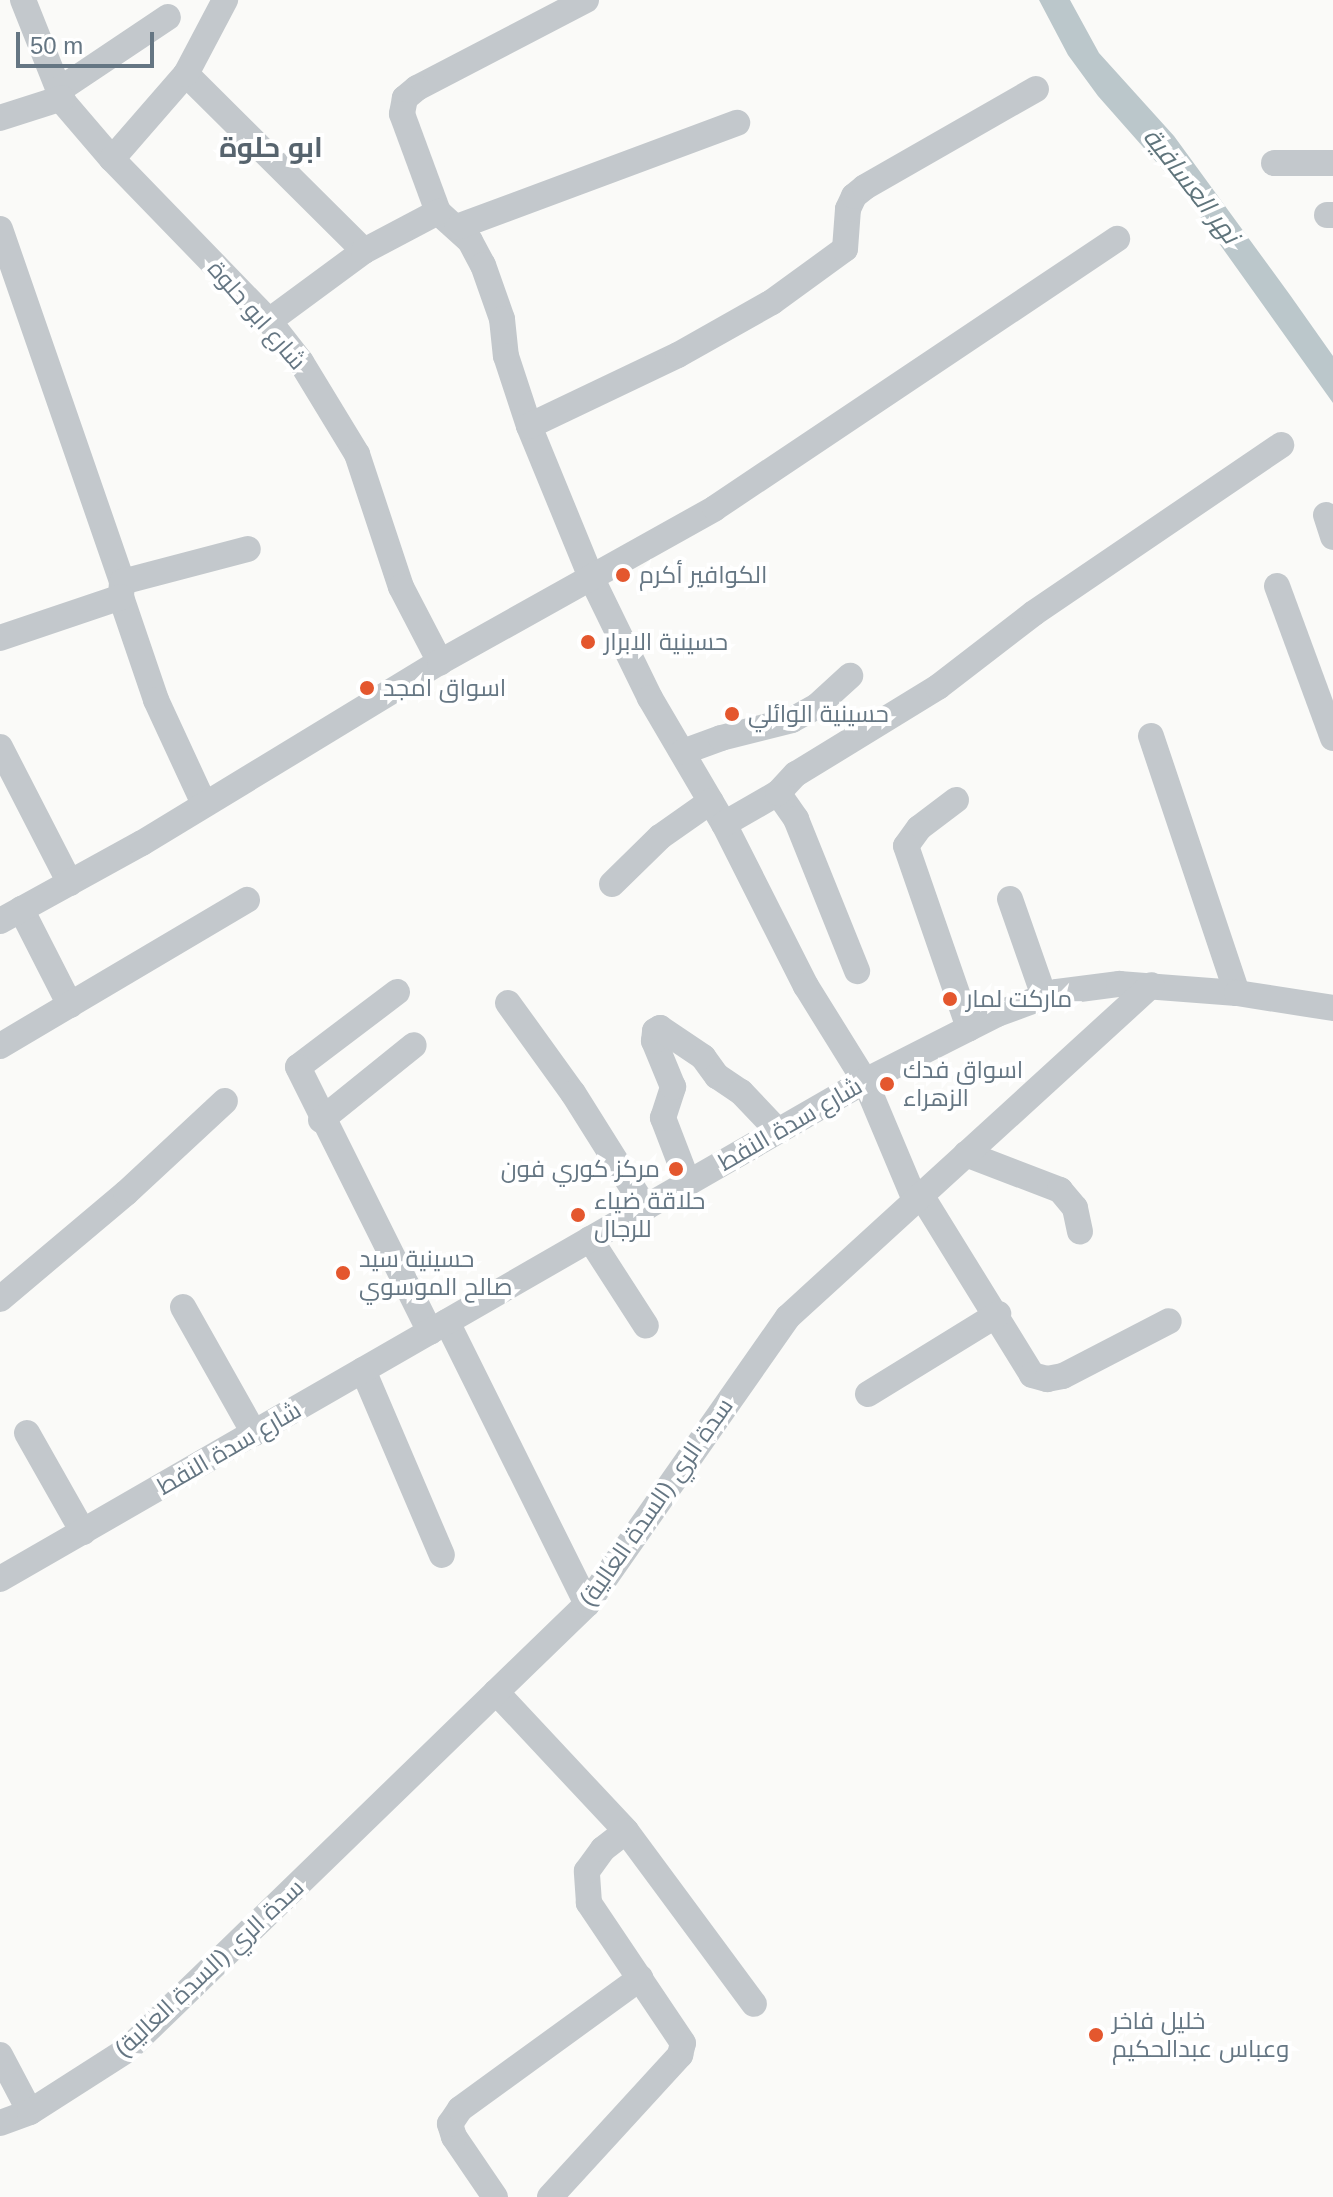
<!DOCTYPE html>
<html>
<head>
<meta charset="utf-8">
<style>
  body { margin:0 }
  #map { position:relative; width:1333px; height:2197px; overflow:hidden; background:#fafaf8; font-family:Arial,Cairo,sans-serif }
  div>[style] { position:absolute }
  .water>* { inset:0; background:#bbc7cb }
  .minor>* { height:26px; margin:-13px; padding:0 13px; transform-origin:13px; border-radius:13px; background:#c3c8cc }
  .dots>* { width:22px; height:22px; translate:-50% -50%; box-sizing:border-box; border:4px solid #fff; border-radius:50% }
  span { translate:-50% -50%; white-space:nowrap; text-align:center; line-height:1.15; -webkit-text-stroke:8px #fff; paint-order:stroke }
  .street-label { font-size:24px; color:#657683 }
  .poi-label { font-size:24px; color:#657683 }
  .left { translate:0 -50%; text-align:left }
  .right { translate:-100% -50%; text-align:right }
  .water-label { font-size:26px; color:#60757c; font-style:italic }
  .quarter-label { font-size:28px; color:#57646e; font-weight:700 }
  .scale { position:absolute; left:16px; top:32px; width:138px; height:36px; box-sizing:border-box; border:4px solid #657683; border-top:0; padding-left:10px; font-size:24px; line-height:28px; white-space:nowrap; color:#657683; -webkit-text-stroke:6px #fff; paint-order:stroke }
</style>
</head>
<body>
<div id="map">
  <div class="water">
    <div style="clip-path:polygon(1039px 0,1070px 0,1099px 53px,1174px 136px,1290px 295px,1333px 356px,1333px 403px,1181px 190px,1098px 96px,1068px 55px)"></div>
  </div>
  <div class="minor">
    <div style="left:23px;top:0;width:111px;rotate:68.3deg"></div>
    <div style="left:64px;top:103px;width:74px;rotate:49.4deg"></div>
    <div style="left:112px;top:159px;width:226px;rotate:45.9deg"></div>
    <div style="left:269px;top:321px;width:52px;rotate:52deg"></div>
    <div style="left:301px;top:362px;width:108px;rotate:58.7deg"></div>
    <div style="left:357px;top:454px;width:140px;rotate:71.7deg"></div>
    <div style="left:401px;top:587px;width:85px;rotate:62.5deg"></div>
    <div style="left:586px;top:0;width:191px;rotate:152.5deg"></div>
    <div style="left:417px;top:88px;width:16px;rotate:140deg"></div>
    <div style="left:405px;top:98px;width:16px;rotate:101deg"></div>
    <div style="left:402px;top:114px;width:104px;rotate:69.8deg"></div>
    <div style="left:438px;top:212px;width:43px;rotate:42.2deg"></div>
    <div style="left:470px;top:241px;width:27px;rotate:62deg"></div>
    <div style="left:483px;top:265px;width:57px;rotate:70.6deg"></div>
    <div style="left:502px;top:319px;width:37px;rotate:84deg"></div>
    <div style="left:506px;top:356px;width:74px;rotate:71.8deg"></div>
    <div style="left:529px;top:426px;width:163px;rotate:67.7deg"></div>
    <div style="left:591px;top:577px;width:135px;rotate:64deg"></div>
    <div style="left:650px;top:698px;width:146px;rotate:59.6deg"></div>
    <div style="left:724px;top:824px;width:182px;rotate:63.2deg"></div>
    <div style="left:806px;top:986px;width:112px;rotate:58.2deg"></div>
    <div style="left:865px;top:1081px;width:129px;rotate:67.2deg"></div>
    <div style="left:186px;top:74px;width:251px;rotate:44.8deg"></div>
    <div style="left:59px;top:90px;width:131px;rotate:-33.8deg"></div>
    <div style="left:0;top:118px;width:65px;rotate:-17.9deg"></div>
    <div style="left:112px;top:159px;width:113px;rotate:-49deg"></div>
    <div style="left:186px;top:74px;width:84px;rotate:-62.2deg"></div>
    <div style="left:1274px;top:163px;width:59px"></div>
    <div style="left:1327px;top:215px;width:6px"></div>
    <div style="left:457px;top:227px;width:299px;rotate:-20.4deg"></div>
    <div style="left:0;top:229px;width:373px;rotate:70.9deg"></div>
    <div style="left:122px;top:582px;width:15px;rotate:94deg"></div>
    <div style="left:121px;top:597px;width:109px;rotate:71.2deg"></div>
    <div style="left:156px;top:700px;width:115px;rotate:65.2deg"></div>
    <div style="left:269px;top:321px;width:118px;rotate:-36.4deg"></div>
    <div style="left:364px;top:251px;width:84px;rotate:-27.8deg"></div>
    <div style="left:529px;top:426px;width:165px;rotate:-25.5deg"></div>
    <div style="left:678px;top:355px;width:108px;rotate:-29.4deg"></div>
    <div style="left:772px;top:302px;width:90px;rotate:-36deg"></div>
    <div style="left:845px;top:249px;width:40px;rotate:-85.7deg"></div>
    <div style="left:848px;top:209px;width:14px;rotate:-65deg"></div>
    <div style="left:854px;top:196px;width:14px;rotate:-39deg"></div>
    <div style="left:865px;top:187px;width:197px;rotate:-29.8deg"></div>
    <div style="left:1326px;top:515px;width:23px;rotate:72deg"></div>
    <div style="left:122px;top:582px;width:130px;rotate:-14.7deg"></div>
    <div style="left:1277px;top:586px;width:162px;rotate:69.8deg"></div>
    <div style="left:0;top:638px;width:128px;rotate:-18.7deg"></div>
    <div style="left:1151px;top:736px;width:271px;rotate:71.5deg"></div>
    <div style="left:0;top:747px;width:153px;rotate:62.8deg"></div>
    <div style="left:683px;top:752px;width:40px;rotate:-20.2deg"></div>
    <div style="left:721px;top:738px;width:73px;rotate:-14.2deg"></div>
    <div style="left:792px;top:720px;width:29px;rotate:-29deg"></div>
    <div style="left:817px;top:706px;width:45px;rotate:-42.3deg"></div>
    <div style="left:778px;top:793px;width:32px;rotate:55deg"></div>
    <div style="left:796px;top:819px;width:164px;rotate:68.1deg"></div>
    <div style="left:956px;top:800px;width:46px;rotate:142.9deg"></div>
    <div style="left:919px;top:828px;width:22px;rotate:126deg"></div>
    <div style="left:906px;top:846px;width:193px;rotate:70.9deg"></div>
    <div style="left:724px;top:824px;width:62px;rotate:-29.9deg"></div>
    <div style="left:778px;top:793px;width:26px;rotate:-47deg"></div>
    <div style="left:796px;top:774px;width:167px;rotate:-31.5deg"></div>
    <div style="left:938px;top:687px;width:121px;rotate:-37.6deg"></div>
    <div style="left:1034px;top:613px;width:299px;rotate:-34.2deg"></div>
    <div style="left:612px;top:884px;width:67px;rotate:-44.4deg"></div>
    <div style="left:660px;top:837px;width:62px;rotate:-35.2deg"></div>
    <div style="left:1010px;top:899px;width:103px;rotate:70.7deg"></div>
    <div style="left:21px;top:909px;width:108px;rotate:63deg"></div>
    <div style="left:0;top:921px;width:162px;rotate:-28.8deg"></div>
    <div style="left:142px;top:843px;width:349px;rotate:-31.3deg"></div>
    <div style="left:440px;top:662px;width:315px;rotate:-29.2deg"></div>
    <div style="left:715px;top:508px;width:484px;rotate:-33.8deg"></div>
    <div style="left:397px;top:992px;width:124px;rotate:142.9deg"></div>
    <div style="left:298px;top:1067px;width:296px;rotate:63.5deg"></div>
    <div style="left:508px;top:1003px;width:111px;rotate:54.2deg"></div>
    <div style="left:573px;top:1093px;width:136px;rotate:57.9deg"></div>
    <div style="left:0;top:1046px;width:287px;rotate:-30.6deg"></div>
    <div style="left:321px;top:1120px;width:119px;rotate:-38.9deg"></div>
    <div style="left:966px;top:1154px;width:101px;rotate:21deg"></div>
    <div style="left:1060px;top:1190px;width:23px;rotate:50deg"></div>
    <div style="left:1075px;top:1208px;width:24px;rotate:78deg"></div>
    <div style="left:688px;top:1183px;width:70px;rotate:-111deg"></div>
    <div style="left:663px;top:1118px;width:33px;rotate:-72deg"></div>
    <div style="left:673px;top:1087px;width:50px;rotate:-112.4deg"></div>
    <div style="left:654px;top:1041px;width:10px;rotate:-84deg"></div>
    <div style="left:655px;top:1031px;width:6px;rotate:-31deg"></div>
    <div style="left:660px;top:1028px;width:52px;rotate:34deg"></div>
    <div style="left:703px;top:1057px;width:24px;rotate:54deg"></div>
    <div style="left:717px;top:1076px;width:29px;rotate:34deg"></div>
    <div style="left:741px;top:1092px;width:54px;rotate:46.5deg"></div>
    <div style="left:921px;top:1195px;width:211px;rotate:58.3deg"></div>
    <div style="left:1032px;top:1375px;width:16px;rotate:15deg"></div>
    <div style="left:1047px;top:1379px;width:16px;rotate:-11deg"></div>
    <div style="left:1063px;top:1376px;width:119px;rotate:-27.4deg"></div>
    <div style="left:590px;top:1239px;width:103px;rotate:57.2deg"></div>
    <div style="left:0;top:1299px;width:165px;rotate:-40.1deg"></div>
    <div style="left:126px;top:1193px;width:135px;rotate:-42.9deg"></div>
    <div style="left:183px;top:1307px;width:145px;rotate:60.6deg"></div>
    <div style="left:447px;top:1322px;width:315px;rotate:63.6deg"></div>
    <div style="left:363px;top:1370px;width:201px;rotate:66.9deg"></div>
    <div style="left:868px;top:1394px;width:153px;rotate:-31.6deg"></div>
    <div style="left:27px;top:1433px;width:114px;rotate:60.5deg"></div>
    <div style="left:0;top:1579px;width:998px;rotate:-29.93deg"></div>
    <div style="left:865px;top:1081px;width:148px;rotate:-26.9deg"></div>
    <div style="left:997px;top:1014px;width:64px;rotate:-20.1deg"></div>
    <div style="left:1057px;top:992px;width:63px;rotate:-7.4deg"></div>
    <div style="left:1119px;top:984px;width:118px;rotate:4.4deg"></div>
    <div style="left:1237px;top:993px;width:97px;rotate:8.9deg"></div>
    <div style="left:496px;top:1692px;width:190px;rotate:46.9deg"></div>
    <div style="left:626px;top:1831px;width:215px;rotate:53.5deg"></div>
    <div style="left:0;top:2055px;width:64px;rotate:62.2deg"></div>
    <div style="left:0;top:2123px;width:32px;rotate:-20deg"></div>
    <div style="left:30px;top:2112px;width:115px;rotate:-32.6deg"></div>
    <div style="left:127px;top:2050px;width:641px;rotate:-44.11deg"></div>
    <div style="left:587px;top:1604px;width:350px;rotate:-55deg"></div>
    <div style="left:788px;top:1317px;width:492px;rotate:-42.4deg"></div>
    <div style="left:495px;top:2197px;width:73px;rotate:-124.3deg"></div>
    <div style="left:454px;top:2137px;width:14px;rotate:-107deg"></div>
    <div style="left:450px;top:2124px;width:18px;rotate:-56deg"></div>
    <div style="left:460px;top:2109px;width:223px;rotate:-36deg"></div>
    <div style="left:550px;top:2197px;width:193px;rotate:-47.5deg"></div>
    <div style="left:680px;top:2055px;width:12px;rotate:-76deg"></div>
    <div style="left:683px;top:2043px;width:169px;rotate:-123.9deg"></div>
    <div style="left:589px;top:1903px;width:32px;rotate:-94deg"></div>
    <div style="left:587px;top:1871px;width:27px;rotate:-54deg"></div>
    <div style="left:603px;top:1849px;width:29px;rotate:-38deg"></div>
  </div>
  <div class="dots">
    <div style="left:623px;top:575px;background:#e4572e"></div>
    <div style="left:588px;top:642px;background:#e4572e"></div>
    <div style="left:367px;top:688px;background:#e4572e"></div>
    <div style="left:732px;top:714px;background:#e4572e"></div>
    <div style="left:950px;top:999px;background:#e4572e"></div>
    <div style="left:887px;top:1084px;background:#e4572e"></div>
    <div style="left:676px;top:1169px;background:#e4572e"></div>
    <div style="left:578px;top:1215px;background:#e4572e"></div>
    <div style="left:343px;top:1273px;background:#e4572e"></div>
    <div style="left:1096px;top:2035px;background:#e4572e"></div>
  </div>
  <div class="street-label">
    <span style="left:257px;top:315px;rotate:49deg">شارع ابو حلوة</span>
    <span style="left:790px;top:1124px;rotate:-30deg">شارع سدة النفط</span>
    <span style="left:229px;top:1448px;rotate:-30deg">شارع سدة النفط</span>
    <span style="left:656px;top:1502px;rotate:-55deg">سدة الري (السدة العالية)</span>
    <span style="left:209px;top:1968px;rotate:-43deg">سدة الري (السدة العالية)</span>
  </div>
  <div class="poi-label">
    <span class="left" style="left:639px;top:575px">الكوافير أكرم</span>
    <span class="left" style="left:604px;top:642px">حسينية الابرار</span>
    <span class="left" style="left:383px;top:688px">اسواق امجد</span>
    <span class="left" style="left:748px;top:714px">حسينية الوائلي</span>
    <span class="left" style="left:966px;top:999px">ماركت لمار</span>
    <span class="left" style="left:903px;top:1084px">اسواق فدك<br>الزهراء</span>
    <span class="right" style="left:660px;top:1169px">مركز كوري فون</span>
    <span class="left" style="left:594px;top:1215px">حلاقة ضياء<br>للرجال</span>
    <span class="left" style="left:359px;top:1273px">حسينية سيد<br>صالح الموسوي</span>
    <span class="left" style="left:1112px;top:2035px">خليل فاخر<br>وعباس عبدالحكيم</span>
  </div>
  <div class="water-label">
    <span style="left:1191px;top:186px;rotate:52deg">نهر العسافية</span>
  </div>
  <div class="quarter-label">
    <span style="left:271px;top:148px">ابو حلوة</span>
  </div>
  <div class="scale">50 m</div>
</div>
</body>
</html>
